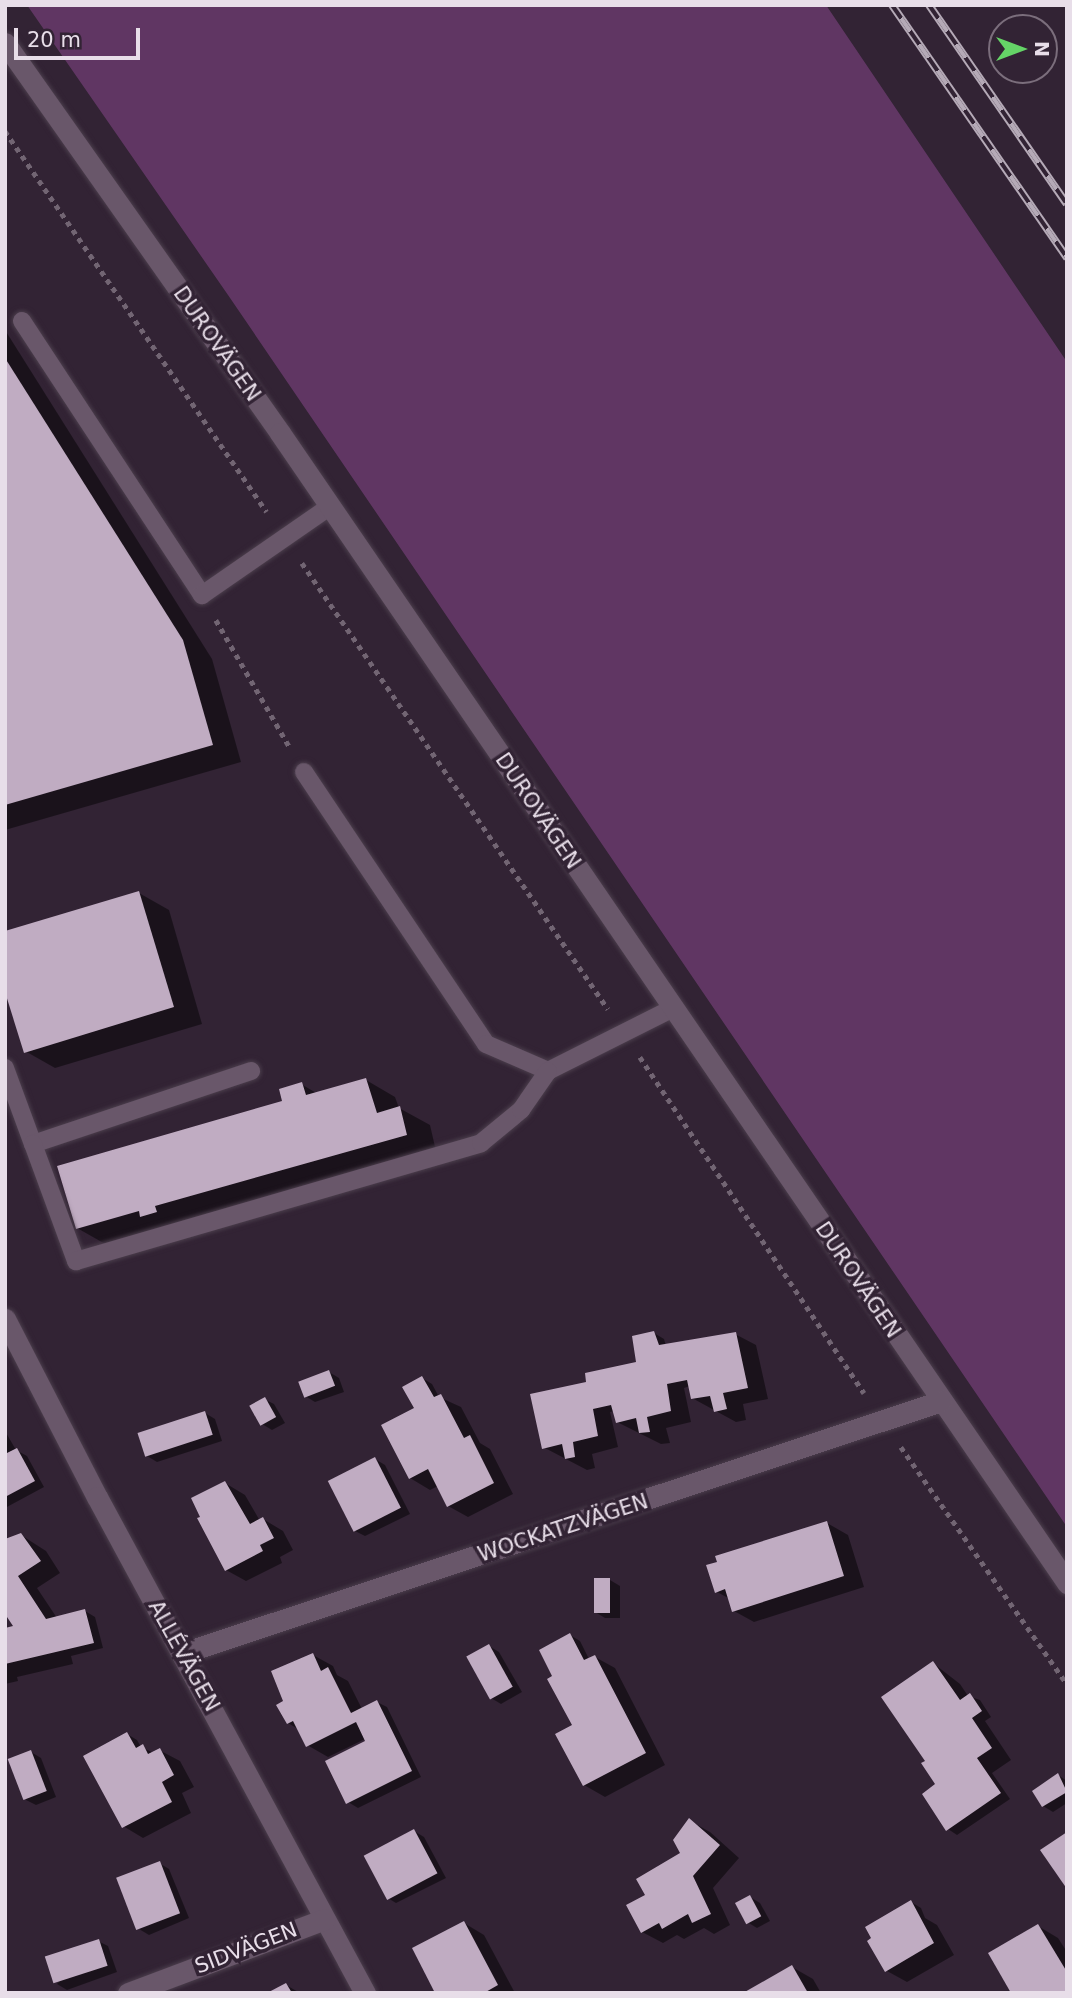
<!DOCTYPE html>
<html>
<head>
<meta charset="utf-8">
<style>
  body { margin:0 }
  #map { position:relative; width:1072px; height:1998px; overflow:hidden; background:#322334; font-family:"DejaVu Sans",sans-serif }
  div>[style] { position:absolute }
  .green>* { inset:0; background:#603663 }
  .shadow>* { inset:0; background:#0007 }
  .building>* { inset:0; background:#c0acc2; transform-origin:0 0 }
  .path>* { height:4.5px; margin-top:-2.25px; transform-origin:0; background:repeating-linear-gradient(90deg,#726573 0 5px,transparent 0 10px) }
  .roads { filter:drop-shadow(0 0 2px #4b3e4c) drop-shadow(0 0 2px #4b3e4c) }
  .lane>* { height:18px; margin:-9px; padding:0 9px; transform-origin:9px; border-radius:9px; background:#69576a }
  .street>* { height:21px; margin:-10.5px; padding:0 10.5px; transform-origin:10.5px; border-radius:10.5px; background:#69576a }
  .rail>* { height:8px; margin-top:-4px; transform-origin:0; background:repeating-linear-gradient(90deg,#322334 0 16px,#b5aab7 0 32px); box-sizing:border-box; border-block:2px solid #b5aab7 }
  span { translate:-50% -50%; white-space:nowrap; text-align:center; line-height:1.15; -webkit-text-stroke:7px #322334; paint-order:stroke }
  .street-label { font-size:21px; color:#e8dee9 }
  .frame { position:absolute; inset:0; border:7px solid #e8dee9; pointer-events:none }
  .north { position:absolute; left:988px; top:14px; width:70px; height:70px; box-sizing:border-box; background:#322334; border:2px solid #7b6e7c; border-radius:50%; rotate:90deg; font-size:19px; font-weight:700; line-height:28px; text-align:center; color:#e8dee9 }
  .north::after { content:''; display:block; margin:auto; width:24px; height:32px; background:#65d467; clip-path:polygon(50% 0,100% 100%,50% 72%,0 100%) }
  .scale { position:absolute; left:14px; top:28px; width:126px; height:32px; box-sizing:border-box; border:4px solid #e8dee9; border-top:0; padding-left:9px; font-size:21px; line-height:24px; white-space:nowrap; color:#e8dee9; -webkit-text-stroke:5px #322334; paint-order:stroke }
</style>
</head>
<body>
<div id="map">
  <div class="green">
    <div style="clip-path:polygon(27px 5px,826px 5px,1067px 362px,1067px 1527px,228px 295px)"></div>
  </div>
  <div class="shadow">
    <div style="clip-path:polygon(5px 330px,212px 659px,241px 762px,5px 830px)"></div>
    <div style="clip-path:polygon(139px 893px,169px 910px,202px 1024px,55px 1068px,25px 1051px)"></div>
    <div style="clip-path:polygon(366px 1080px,395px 1097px,399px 1108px,430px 1125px,436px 1151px,107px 1245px,77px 1228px,284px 1103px,301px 1084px,318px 1094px)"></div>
    <div style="clip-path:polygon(654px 1333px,664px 1339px,666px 1346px,735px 1334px,756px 1345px,768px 1399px,743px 1404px,746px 1420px,736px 1422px,692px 1398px,690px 1386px,684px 1388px,691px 1422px,666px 1428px,670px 1443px,661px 1444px,617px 1422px,615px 1411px,610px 1412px,618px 1447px,592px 1454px,595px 1468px,587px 1470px,543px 1447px,586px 1383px,642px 1364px)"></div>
    <div style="clip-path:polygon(329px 1372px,339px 1378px,344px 1392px,315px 1402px,305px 1396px)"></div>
    <div style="clip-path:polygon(422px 1378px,432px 1384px,439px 1397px,461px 1407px,480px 1443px,490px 1449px,513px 1494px,468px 1517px,448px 1506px,438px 1486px,430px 1490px,410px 1478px)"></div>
    <div style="clip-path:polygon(264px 1399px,274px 1404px,285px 1423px,272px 1430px,262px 1424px)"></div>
    <div style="clip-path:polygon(205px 1413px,215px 1419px,222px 1441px,157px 1462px,147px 1456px)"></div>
    <div style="clip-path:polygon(5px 1431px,16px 1450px,27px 1456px,44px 1487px,5px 1508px)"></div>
    <div style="clip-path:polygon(375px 1459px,385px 1465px,410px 1514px,365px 1536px,355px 1531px)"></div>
    <div style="clip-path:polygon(225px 1483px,245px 1495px,260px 1521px,263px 1519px,283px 1531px,293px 1550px,280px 1557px,282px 1563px,246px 1581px,226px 1570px)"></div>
    <div style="clip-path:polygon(827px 1523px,848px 1535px,864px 1587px,754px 1622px,734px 1611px,730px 1599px,717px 1592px)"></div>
    <div style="clip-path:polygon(21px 1535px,46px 1551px,60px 1573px,37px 1588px,57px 1618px,85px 1611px,95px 1617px,103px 1648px,71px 1656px,73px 1664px,17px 1677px,18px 1681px,5px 1684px,5px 1630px,16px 1628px,5px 1611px)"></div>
    <div style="clip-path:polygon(610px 1580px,620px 1586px,620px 1618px,605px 1618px,595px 1612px)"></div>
    <div style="clip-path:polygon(570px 1635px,580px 1641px,589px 1659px,595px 1657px,615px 1668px,665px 1765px,605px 1797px,584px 1785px,574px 1726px,555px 1677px)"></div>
    <div style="clip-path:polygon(489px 1646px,499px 1652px,522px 1692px,501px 1704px,491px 1698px)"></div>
    <div style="clip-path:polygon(313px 1655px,333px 1666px,337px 1675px,348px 1681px,362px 1709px,377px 1702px,387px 1707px,421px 1777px,358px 1808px,348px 1802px,367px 1742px,365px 1739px,328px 1757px,307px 1745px,298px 1729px,288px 1723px,286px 1702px)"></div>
    <div style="clip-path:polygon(933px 1663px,960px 1684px,968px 1696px,980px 1700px,991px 1717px,985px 1721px,1011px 1760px,992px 1773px,1010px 1799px,957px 1835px,948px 1829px,938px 1785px,927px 1762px)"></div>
    <div style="clip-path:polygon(127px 1734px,137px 1740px,141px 1747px,154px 1753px,159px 1750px,180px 1761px,194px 1787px,182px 1793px,191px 1813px,143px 1838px,123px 1826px)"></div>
    <div style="clip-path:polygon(31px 1752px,41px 1758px,56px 1797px,36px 1805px,26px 1800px)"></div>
    <div style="clip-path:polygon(1058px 1775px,1067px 1781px,1067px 1803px,1053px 1812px,1043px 1806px,1034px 1792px)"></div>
    <div style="clip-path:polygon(690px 1821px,710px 1832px,739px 1858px,713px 1888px,730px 1925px,714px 1934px,704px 1928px,684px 1939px,677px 1935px,663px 1943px,642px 1932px,647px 1896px,682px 1854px)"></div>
    <div style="clip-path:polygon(414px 1831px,424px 1837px,446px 1878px,396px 1903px,386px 1897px)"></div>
    <div style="clip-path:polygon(159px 1863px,169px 1869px,189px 1918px,149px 1935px,139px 1929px)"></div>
    <div style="clip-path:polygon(750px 1897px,760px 1903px,770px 1921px,757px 1928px,747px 1922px)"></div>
    <div style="clip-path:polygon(911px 1902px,921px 1908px,925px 1918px,937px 1925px,954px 1955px,907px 1982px,887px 1971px)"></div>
    <div style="clip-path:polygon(464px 1923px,484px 1935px,515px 1993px,437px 1993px)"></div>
    <div style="clip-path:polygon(1038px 1926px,1058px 1938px,1067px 1952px,1067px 1993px)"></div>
    <div style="clip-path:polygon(98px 1941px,108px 1946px,117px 1972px,67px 1990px,57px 1984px)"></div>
    <div style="clip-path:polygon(792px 1967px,813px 1979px,821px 1993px,747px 1993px)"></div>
    <div style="clip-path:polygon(286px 1985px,300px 1993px,270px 1993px)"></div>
  </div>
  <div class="building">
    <div style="clip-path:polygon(5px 358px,183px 640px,213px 745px,5px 805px)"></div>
    <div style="clip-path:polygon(139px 891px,174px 1007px,24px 1053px,5px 992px,5px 931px)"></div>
    <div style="clip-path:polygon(366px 1078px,377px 1113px,400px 1106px,407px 1135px,155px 1206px,157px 1212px,140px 1217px,139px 1211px,76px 1229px,57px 1166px,282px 1101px,279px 1089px,302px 1082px,306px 1095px)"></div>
    <div style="clip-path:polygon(654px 1331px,659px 1345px,736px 1332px,748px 1388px,723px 1393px,727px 1409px,714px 1412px,710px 1396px,691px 1399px,687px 1380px,667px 1384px,671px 1411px,647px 1417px,650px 1432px,639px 1433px,636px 1418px,616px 1423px,611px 1405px,593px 1409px,598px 1436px,573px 1442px,575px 1457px,565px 1459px,562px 1444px,542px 1449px,530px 1394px,586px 1382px,585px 1373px,636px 1362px,632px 1336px)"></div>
    <div style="left:329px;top:1370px;width:17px;height:33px;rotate:69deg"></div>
    <div style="clip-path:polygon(422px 1376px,434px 1397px,441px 1394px,464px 1438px,470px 1435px,494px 1483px,447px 1507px,428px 1469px,409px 1479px,381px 1425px,414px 1408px,402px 1387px)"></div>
    <div style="left:265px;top:1397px;width:23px;height:18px;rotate:61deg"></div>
    <div style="left:205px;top:1411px;width:25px;height:71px;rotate:72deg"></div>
    <div style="clip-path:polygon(17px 1448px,35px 1481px,5px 1497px,5px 1454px)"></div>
    <div style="left:375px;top:1457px;width:57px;height:53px;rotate:63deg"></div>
    <div style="clip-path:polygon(225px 1481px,250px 1524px,263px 1517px,274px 1538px,260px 1545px,263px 1551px,225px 1571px,197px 1518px,200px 1517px,191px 1498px)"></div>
    <div style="clip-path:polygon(827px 1521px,844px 1576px,732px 1612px,725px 1589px,715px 1593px,706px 1565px,717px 1562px,715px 1556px)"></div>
    <div style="clip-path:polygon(21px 1533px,41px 1561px,18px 1576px,46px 1619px,85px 1609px,94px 1643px,5px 1664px,5px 1628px,13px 1626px,5px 1614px,5px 1539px)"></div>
    <div style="left:594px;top:1578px;width:16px;height:35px"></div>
    <div style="clip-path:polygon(570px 1633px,584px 1660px,595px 1655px,646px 1753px,583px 1786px,555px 1734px,572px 1725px,547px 1679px,552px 1676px,539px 1650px)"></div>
    <div style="left:489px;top:1644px;width:49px;height:26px;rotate:61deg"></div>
    <div style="clip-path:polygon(313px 1653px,321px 1671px,328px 1667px,351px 1713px,377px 1700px,412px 1771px,346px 1804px,325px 1761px,365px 1741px,356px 1722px,306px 1747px,293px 1721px,287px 1724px,276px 1705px,283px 1701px,271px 1671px)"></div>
    <div style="clip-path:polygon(933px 1661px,960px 1700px,970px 1693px,982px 1711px,972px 1718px,992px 1748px,977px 1758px,1001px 1793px,946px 1831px,922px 1794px,935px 1784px,921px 1763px,925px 1761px,881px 1697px)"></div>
    <div style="clip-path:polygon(127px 1732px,136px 1748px,143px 1744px,148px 1754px,160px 1748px,174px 1775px,162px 1782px,172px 1802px,122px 1828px,83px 1756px)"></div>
    <div style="left:31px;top:1750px;width:44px;height:25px;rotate:69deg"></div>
    <div style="clip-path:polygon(1058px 1773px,1067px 1792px,1042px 1807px,1032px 1791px)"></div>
    <div style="clip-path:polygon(689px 1818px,720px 1845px,693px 1876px,711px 1914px,692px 1923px,688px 1914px,662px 1929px,659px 1923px,641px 1933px,626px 1905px,645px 1895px,636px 1879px,680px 1853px,673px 1840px)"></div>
    <div style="left:414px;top:1829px;width:50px;height:57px;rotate:62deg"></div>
    <div style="clip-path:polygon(1067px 1832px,1067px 1889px,1040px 1850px)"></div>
    <div style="left:160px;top:1861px;width:56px;height:47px;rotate:69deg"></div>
    <div style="left:750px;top:1895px;width:24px;height:17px;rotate:62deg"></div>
    <div style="clip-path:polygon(911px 1900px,934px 1943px,885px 1972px,867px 1941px,871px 1938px,865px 1927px)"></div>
    <div style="clip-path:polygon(464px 1921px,498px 1985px,484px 1993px,435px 1993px,412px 1948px)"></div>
    <div style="clip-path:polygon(1038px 1924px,1067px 1972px,1067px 1993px,1011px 1993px,988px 1953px)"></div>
    <div style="left:99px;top:1939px;width:28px;height:57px;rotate:72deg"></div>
    <div style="clip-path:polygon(792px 1965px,808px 1993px,743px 1993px)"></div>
    <div style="clip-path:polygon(286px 1983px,292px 1993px,267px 1993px)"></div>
  </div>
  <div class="path">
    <div style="left:5px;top:131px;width:462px;rotate:55.5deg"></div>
    <div style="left:302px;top:563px;width:541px;rotate:55.55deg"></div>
    <div style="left:216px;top:620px;width:146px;rotate:59.9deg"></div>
    <div style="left:640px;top:1057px;width:404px;rotate:56.3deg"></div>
    <div style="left:901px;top:1447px;width:289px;rotate:55deg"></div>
  </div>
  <div class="roads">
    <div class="lane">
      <div style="left:22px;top:321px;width:328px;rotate:56.7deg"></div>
      <div style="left:202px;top:595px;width:155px;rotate:-34.7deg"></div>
      <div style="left:304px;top:772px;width:327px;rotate:56.2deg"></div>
      <div style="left:486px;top:1044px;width:68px;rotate:23.5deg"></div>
      <div style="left:548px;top:1071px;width:140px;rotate:-26.7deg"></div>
      <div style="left:5px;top:1068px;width:81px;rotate:69.8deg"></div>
      <div style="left:33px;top:1144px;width:230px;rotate:-18.5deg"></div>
      <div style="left:33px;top:1144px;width:125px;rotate:69.8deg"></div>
      <div style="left:76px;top:1261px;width:422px;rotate:-16.2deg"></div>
      <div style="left:481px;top:1143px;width:52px;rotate:-39.5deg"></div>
      <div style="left:521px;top:1110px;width:47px;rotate:-55.3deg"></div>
    </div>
    <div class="street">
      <div style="left:5px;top:43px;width:477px;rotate:54.8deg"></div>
      <div style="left:280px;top:433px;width:1394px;rotate:55.61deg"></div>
      <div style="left:5px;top:1319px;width:200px;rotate:62.7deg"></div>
      <div style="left:97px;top:1497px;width:564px;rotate:61.62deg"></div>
      <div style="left:183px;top:1653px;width:799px;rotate:-18.39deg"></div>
      <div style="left:128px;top:1993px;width:210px;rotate:-20.6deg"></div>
    </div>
  </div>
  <div class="rail">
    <div style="left:892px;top:5px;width:308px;rotate:55.3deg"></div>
    <div style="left:929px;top:5px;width:242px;rotate:55.3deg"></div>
  </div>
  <div class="street-label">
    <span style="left:217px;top:344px;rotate:55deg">DUROVÄGEN</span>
    <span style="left:538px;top:811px;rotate:56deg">DUROVÄGEN</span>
    <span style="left:858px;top:1280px;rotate:56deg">DUROVÄGEN</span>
    <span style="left:563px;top:1528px;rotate:-18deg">WOCKATZVÄGEN</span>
    <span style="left:184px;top:1656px;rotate:61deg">ALLÉVÄGEN</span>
    <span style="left:246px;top:1948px;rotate:-21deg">SIDVÄGEN</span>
  </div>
  <div class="frame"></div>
  <div class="north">N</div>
  <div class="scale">20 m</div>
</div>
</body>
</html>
